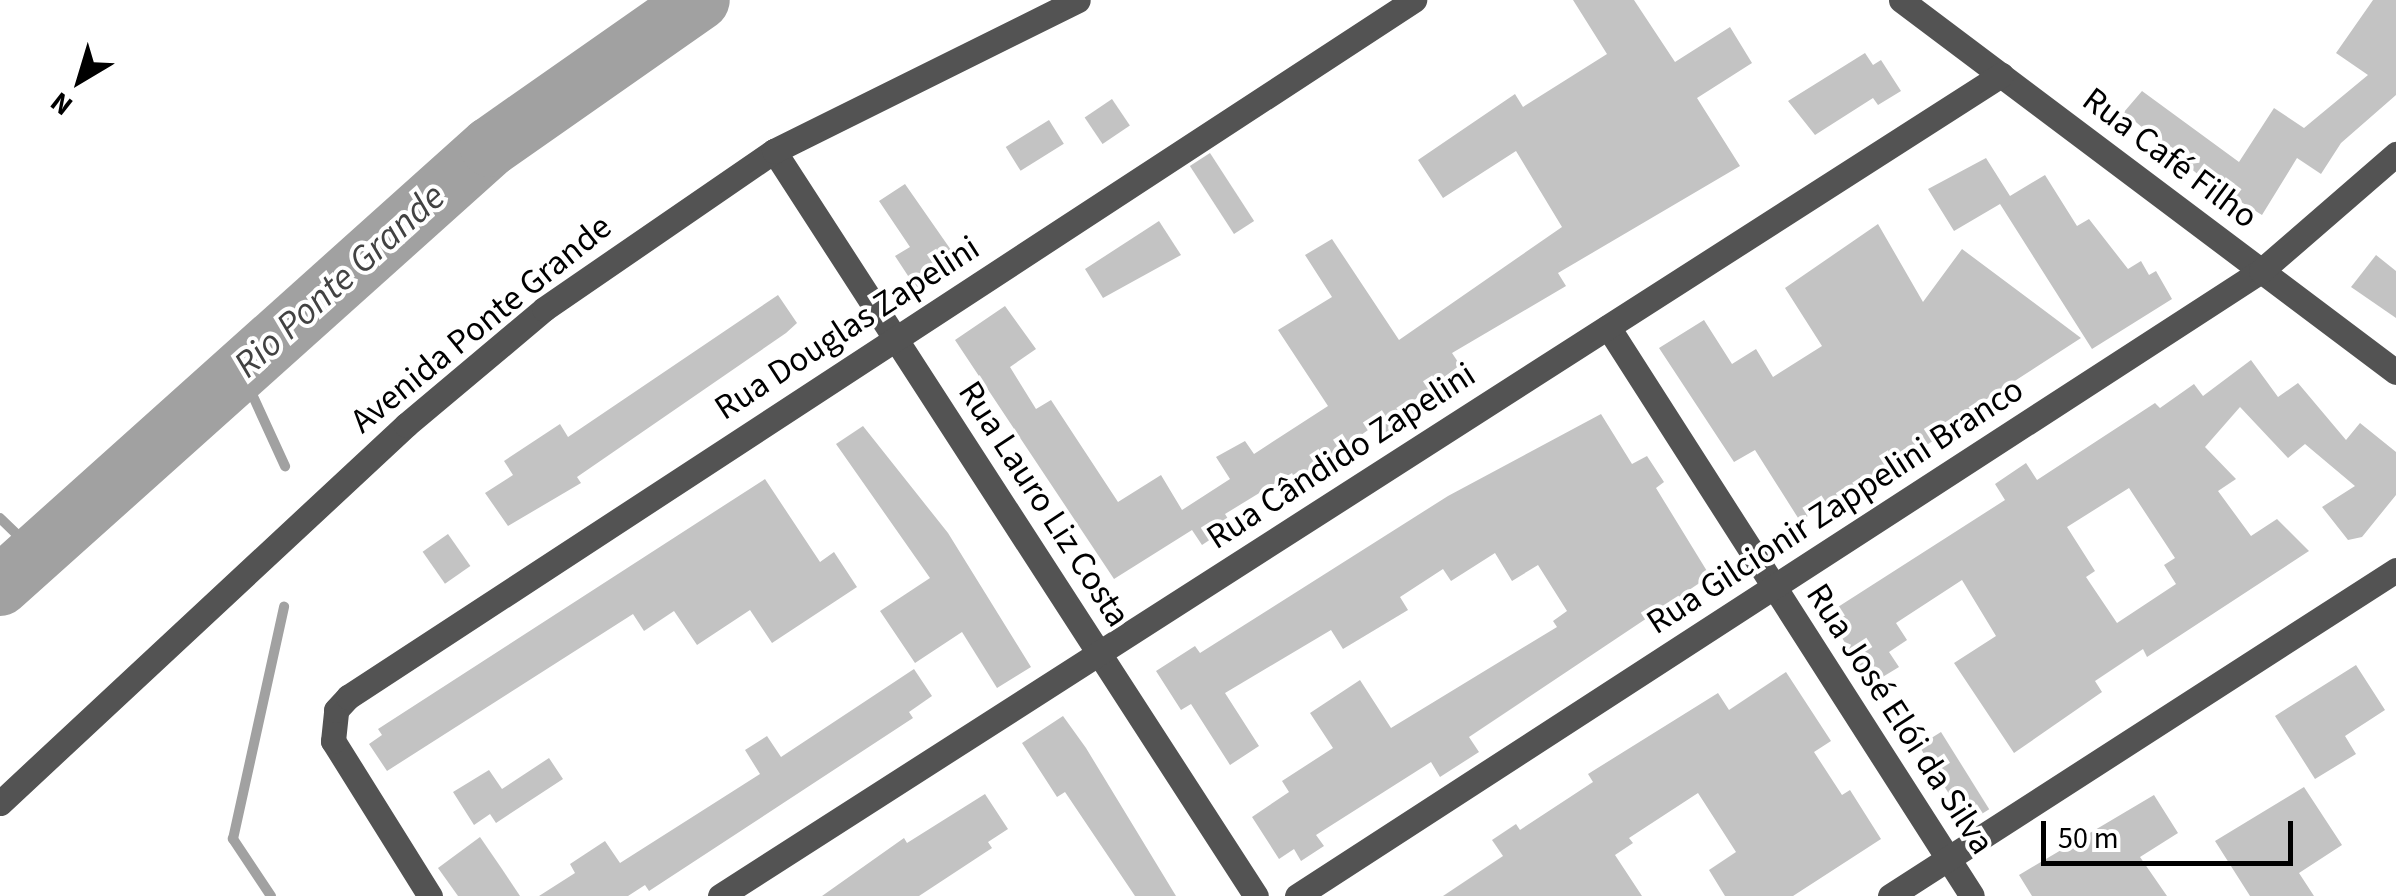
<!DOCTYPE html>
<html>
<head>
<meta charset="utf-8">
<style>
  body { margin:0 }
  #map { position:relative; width:2396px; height:896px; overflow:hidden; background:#fff; font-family:"Source Sans 3",sans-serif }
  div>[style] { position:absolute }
  .stream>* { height:10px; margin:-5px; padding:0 5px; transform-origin:5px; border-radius:5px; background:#a1a1a1 }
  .river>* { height:60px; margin:-30px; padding:0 30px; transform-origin:30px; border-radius:30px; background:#a1a1a1 }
  .building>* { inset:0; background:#c3c3c3; transform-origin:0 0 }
  .minor>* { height:25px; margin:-12.5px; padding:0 12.5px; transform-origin:12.5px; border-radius:12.5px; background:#535353 }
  span { translate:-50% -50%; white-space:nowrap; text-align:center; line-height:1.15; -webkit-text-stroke:8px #fff; paint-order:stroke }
  .street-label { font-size:35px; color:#000 }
  .water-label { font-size:38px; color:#424242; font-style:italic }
  .north { position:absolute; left:30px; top:30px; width:100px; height:100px; -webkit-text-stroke:8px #fff; paint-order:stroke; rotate:218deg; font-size:28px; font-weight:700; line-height:40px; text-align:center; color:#000 }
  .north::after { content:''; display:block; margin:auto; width:35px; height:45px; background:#000; clip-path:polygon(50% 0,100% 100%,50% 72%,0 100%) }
  .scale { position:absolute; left:2041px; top:821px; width:252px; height:45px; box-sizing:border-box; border:5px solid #000; border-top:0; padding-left:12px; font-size:30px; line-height:35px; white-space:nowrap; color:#000; -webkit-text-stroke:8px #fff; paint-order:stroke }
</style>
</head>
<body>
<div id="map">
  <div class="stream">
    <div style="left:241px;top:370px;width:106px;rotate:65.4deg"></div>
    <div style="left:0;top:518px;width:30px;rotate:44deg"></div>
    <div style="left:22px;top:539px;width:25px;rotate:14deg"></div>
    <div style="left:271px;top:896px;width:69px;rotate:-123.7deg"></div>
    <div style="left:233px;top:839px;width:238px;rotate:-77.6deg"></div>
  </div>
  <div class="river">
    <div style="left:0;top:586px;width:658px;rotate:-41.86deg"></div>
    <div style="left:490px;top:147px;width:256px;rotate:-35deg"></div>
  </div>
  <div class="building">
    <div style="clip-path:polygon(1573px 0,1634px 0,1675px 62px,1730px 27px,1752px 63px,1697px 98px,1740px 166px,1558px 273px,1566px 286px,1452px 353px,1460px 365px,1408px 405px,1416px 416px,1388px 436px,1378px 423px,1296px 481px,1292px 473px,1225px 514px,1232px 525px,1202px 545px,1192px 530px,1114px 579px,955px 340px,1005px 306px,1036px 349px,1010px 367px,1036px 409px,1051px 400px,1118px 502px,1161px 475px,1182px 510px,1230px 479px,1216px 457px,1245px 441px,1254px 454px,1328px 406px,1278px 330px,1332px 297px,1305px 255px,1332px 239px,1399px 340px,1562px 227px,1516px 151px,1443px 198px,1418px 160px,1515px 94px,1523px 107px,1607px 54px)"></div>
    <div style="clip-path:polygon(2373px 0,2396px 0,2396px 95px,2341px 143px,2321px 174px,2297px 158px,2262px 215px,2201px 177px,2124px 112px,2142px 91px,2239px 162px,2274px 108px,2304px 128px,2368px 75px,2336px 53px)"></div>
    <div style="clip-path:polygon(1865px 53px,1873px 65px,1881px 60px,1901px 91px,1878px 105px,1873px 98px,1815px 135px,1788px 101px)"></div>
    <div style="left:1112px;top:99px;width:32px;height:33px;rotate:56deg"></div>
    <div style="left:1049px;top:120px;width:28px;height:51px;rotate:58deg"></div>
    <div style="left:1210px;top:153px;width:81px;height:24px;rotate:57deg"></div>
    <div style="clip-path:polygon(1986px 158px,2010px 196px,2045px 175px,2077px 226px,2089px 219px,2128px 269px,2141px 261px,2149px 275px,2156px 271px,2172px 299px,2092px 349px,2000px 204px,1954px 231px,1928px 189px)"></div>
    <div style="clip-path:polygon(905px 184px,958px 260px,916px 288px,895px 256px,910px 247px,879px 201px)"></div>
    <div style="clip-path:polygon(1159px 221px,1181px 255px,1103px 298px,1085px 269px)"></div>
    <div style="clip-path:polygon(1878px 224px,1923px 302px,1962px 249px,2081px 338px,1931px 435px,1934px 440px,1855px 495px,1851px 489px,1800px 521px,1755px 450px,1734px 462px,1659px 348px,1704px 320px,1732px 364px,1756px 349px,1773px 377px,1822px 346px,1785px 288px)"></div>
    <div style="clip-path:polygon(2376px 255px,2396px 271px,2396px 318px,2351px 287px)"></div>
    <div style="clip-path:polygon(778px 295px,797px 323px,786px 333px,577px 477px,581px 483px,508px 526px,485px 493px,513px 475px,504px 461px,560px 424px,568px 437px)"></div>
    <div style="clip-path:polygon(evenodd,2251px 360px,2278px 397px,2298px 383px,2346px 440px,2360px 423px,2396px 452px,2396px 495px,2362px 537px,2348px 540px,2322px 507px,2355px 486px,2305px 444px,2288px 458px,2240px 407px,2205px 447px,2236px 479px,2218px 491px,2251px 536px,2277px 519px,2309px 551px,2147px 657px,2143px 649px,2095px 681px,2102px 692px,2014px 753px,1954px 663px,1996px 636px,1962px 580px,1896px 623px,1907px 640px,1889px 652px,1899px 667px,1871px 684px,1827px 614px,2005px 500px,1995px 484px,2026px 463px,2037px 480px,2155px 403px,2160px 408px,2194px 384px,2203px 396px,2251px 360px,2129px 488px,2175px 558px,2164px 565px,2176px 584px,2117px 623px,2086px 577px,2095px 571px,2067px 527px,2129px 488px)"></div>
    <div style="clip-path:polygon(1601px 414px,1632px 464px,1647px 456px,1664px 482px,1656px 488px,1710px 576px,1469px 737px,1479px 752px,1440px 777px,1431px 762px,1316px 835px,1324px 846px,1301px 861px,1294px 849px,1279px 859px,1252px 817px,1289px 792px,1282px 781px,1333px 748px,1310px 713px,1360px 680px,1391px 728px,1557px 627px,1553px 621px,1567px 611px,1538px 565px,1512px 581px,1495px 553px,1451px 581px,1443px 569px,1400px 597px,1408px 610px,1343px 649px,1331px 630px,1225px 693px,1259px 746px,1230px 765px,1191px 704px,1181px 710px,1156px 671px,1195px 646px,1200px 653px,1448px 496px)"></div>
    <div style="clip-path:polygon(863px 426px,948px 533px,1031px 667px,997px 688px,962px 632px,915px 663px,880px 611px,930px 578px,836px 444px)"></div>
    <div style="clip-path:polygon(765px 479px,820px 562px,834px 552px,857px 587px,772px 643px,750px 610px,697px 645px,674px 611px,644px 631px,633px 614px,387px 771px,369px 744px,382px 735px,378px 729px)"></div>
    <div style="left:448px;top:534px;width:39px;height:31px;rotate:55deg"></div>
    <div style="clip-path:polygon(2356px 665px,2385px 710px,2345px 736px,2356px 754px,2315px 779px,2275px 716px)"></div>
    <div style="clip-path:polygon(914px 669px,932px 696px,909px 712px,913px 718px,649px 891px,645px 885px,628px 896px,539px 896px,575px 873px,570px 864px,605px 841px,620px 863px,760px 774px,745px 750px,767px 736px,781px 757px)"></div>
    <div style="clip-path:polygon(1786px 672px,1831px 741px,1814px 752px,1842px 795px,1850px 790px,1881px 839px,1793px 896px,1725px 896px,1709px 870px,1736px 852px,1698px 793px,1629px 838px,1633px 843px,1615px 855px,1642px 896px,1443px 896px,1503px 856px,1492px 840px,1516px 824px,1520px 830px,1593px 782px,1588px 774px,1718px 693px,1729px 710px)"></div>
    <div style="clip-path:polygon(1063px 716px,1086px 748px,1176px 896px,1135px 896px,1065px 792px,1057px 797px,1022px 743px)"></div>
    <div style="left:1941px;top:732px;width:91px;height:26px;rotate:58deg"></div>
    <div style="clip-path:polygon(549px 758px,563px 779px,496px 823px,490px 814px,474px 825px,453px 792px,489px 770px,502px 789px)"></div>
    <div style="clip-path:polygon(2304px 787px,2342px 845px,2299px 873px,2314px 896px,2250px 896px,2215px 841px)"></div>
    <div style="clip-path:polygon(985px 794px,1008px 829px,988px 842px,992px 848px,919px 896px,822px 896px,904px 838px,907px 843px)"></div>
    <div style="clip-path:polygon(2154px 795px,2178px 833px,2140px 857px,2167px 896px,2032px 896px,2019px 875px)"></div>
    <div style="clip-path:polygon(480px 837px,502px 869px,520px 896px,458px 896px,438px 868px)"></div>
  </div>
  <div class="minor">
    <div style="left:1901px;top:0;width:619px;rotate:36.93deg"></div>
    <div style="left:774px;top:151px;width:887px;rotate:57.1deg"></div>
    <div style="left:1608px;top:327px;width:675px;rotate:57.39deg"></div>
    <div style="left:0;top:803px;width:555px;rotate:-42.95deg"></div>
    <div style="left:406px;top:425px;width:180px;rotate:-40deg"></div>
    <div style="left:544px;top:309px;width:279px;rotate:-34.5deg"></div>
    <div style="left:774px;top:151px;width:339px;rotate:-26.4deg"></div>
    <div style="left:430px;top:896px;width:183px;rotate:-122deg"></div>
    <div style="left:333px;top:741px;width:31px;rotate:-84deg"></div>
    <div style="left:336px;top:710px;width:18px;rotate:-47deg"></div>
    <div style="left:348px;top:697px;width:1274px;rotate:-33.18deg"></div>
    <div style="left:720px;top:896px;width:1522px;rotate:-32.66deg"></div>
    <div style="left:1297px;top:896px;width:1149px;rotate:-32.96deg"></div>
    <div style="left:2261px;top:271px;width:179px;rotate:-40.9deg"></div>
    <div style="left:1890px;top:896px;width:602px;rotate:-32.79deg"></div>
  </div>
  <div class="street-label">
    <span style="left:2170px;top:158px;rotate:37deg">Rua Café Filho</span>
    <span style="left:481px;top:324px;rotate:-39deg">Avenida Ponte Grande</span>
    <span style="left:847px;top:328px;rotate:-33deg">Rua Douglas Zapelini</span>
    <span style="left:1341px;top:456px;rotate:-33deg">Rua Cândido Zapelini</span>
    <span style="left:1044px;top:504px;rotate:57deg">Rua Lauro Liz Costa</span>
    <span style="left:1835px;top:506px;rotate:-33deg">Rua Gilcionir Zappelini Branco</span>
    <span style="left:1900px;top:719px;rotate:57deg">Rua José Elói da Silva</span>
  </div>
  <div class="water-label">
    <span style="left:340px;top:281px;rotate:-42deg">Rio Ponte Grande</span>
  </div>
  <div class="north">N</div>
  <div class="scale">50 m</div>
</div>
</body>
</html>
